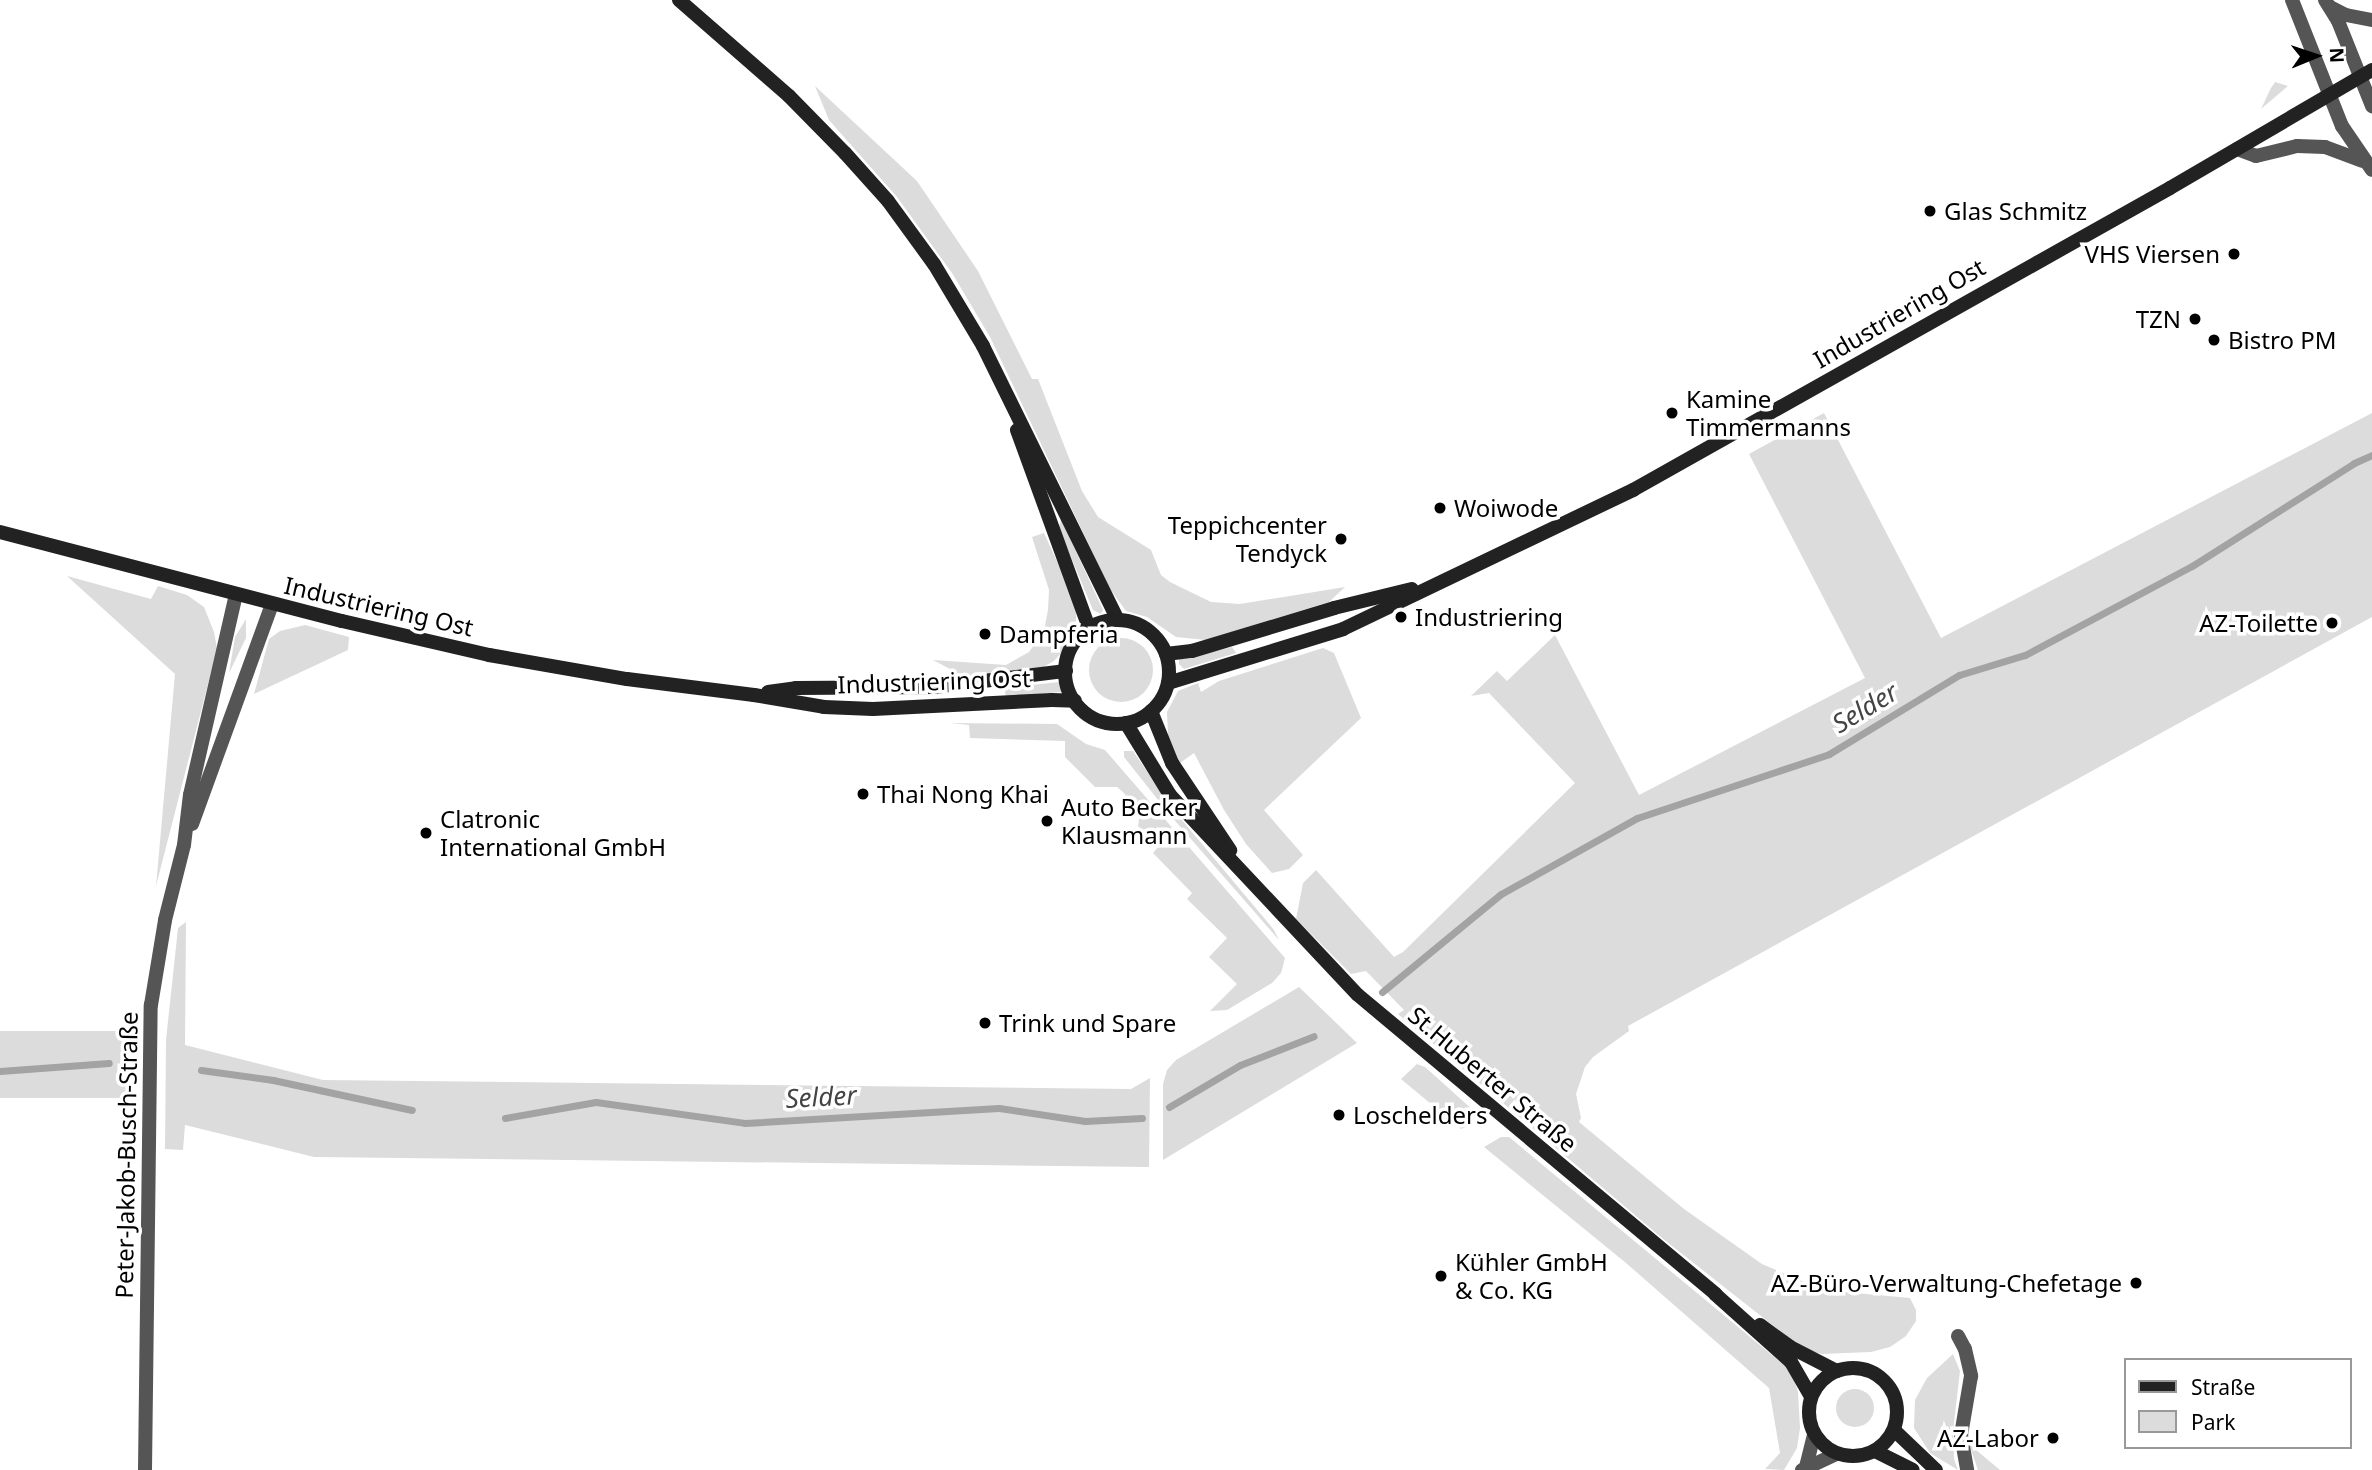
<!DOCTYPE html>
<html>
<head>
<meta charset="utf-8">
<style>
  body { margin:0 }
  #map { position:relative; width:2372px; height:1470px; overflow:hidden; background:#fff; font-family:"Noto Sans",sans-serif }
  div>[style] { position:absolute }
  .green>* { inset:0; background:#dcdcdc; transform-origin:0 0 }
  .round { border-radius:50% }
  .stream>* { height:7px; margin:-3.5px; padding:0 3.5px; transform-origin:3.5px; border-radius:3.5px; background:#a3a3a3 }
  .street>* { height:14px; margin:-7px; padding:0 7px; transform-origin:7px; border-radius:7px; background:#555 }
  .secondary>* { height:14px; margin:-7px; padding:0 7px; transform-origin:7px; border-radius:7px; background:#222 }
  .secondary>.ring { margin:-7px; padding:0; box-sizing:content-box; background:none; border:14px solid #222; border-radius:50% }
  .dots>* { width:19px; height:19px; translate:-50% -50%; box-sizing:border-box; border:4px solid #fff; border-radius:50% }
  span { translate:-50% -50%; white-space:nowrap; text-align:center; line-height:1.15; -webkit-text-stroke:7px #fff; paint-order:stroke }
  .poi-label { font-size:24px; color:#000 }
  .left { translate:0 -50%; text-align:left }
  .right { translate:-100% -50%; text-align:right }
  .street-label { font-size:24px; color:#000 }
  .water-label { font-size:26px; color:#444; font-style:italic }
  .legend { position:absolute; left:2124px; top:1358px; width:228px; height:91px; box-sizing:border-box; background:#fff; border:2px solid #999; margin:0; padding:9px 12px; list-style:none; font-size:21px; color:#000 }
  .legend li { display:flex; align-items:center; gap:14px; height:35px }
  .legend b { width:35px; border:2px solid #999 }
  .north { position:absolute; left:2281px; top:21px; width:70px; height:70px; -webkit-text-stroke:5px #fff; paint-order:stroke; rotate:88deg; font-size:19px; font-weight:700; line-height:28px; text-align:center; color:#000 }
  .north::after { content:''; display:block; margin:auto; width:24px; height:32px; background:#000; clip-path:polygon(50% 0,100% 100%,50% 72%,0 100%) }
</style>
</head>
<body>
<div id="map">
  <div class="green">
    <div style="clip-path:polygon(2275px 82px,2288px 86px,2261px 109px,2271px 88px)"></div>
    <div style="clip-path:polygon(815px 86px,917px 181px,978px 271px,1032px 379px,1038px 379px,1082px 491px,1098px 517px,1151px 550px,1161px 575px,1170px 582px,1211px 602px,1240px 604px,1345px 587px,1329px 602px,1206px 640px,1176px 637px,1147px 617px,1126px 611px,1110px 589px,990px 337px,952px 273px,897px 197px,829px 120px)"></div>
    <div style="clip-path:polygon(1824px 413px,1941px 638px,2372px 413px,2372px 617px,1628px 1026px,1629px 1031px,1593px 1057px,1585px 1067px,1576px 1094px,1581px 1118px,1579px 1122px,1684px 1209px,1762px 1264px,1823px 1290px,1910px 1298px,1916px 1310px,1916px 1321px,1906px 1336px,1890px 1347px,1871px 1352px,1822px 1354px,1809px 1351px,1790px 1339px,1662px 1238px,1398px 1014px,1404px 1010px,1366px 971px,1351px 974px,1296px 919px,1303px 883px,1316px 870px,1394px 957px,1403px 952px,1575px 783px,1489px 693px,1471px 696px,1497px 671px,1507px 681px,1555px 635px,1639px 795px,1865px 678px,1749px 454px)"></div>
    <div style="clip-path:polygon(1061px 519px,1103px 610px,1101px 614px,1093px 610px,1059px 528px)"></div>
    <div style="clip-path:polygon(1044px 533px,1076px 603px,1076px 629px,1062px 652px,1054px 661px,1038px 670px,967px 678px,933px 660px,1006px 665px,1029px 652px,1044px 631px,1048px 610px,1049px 590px,1032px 537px)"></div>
    <div style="clip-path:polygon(67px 576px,151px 599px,158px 586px,187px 595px,204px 607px,214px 632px,217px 649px,156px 886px,175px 674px)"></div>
    <div style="clip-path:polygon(246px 619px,246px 638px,229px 673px,235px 637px)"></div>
    <div style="clip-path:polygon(305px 625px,349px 637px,348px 650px,254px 694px,269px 639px,280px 631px)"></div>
    <div class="round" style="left:1089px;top:638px;width:64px;height:64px"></div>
    <div style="clip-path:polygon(1232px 647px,1236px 653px,1184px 669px,1179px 664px,1179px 659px)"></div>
    <div style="clip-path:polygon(1323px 648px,1334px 653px,1361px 718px,1264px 810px,1303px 855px,1289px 869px,1272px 873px,1246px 844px,1224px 810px,1194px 753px,1180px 763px,1168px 735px,1167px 712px,1178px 691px,1198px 683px,1201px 692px,1219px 681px)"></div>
    <div style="clip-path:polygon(1059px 682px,1064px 686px,1061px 692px,1006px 697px,1005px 692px,1006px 688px)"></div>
    <div style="clip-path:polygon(950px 723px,1057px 724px,1086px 744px,1105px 750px,1285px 958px,1281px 973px,1272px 983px,1227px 1010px,1210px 1011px,1237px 984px,1209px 957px,1227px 938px,1187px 899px,1192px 893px,1153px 853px,1158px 847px,1138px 826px,1139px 819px,1133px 804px,1123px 792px,1117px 787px,1095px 787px,1065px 757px,1065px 741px,970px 738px,969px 725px)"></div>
    <div style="clip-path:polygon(1124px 751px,1133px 751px,1171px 807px,1274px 930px,1279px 940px,1170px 815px,1124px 757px)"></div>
    <div style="clip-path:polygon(186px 922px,185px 1045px,323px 1080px,1131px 1089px,1150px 1078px,1149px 1167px,314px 1157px,185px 1125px,183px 1150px,165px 1149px,166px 1040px,178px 928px)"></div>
    <div style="clip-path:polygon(1299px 987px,1357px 1043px,1163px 1160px,1163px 1084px,1167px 1070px,1176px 1060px)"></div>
    <div style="left:0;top:1031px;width:128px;height:67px"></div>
    <div style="clip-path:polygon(1417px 1064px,1425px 1067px,1474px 1111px,1470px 1125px,1461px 1129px,1401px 1079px)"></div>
    <div style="clip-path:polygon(1501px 1137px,1509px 1137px,1785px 1366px,1794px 1379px,1798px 1392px,1800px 1428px,1797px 1448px,1784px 1470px,1765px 1469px,1780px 1453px,1769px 1388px,1626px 1263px,1484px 1147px)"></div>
    <div style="clip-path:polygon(1953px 1354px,1960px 1371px,1953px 1431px,1954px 1459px,1958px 1470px,1930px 1453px,1914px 1428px,1915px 1400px,1927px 1378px)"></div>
    <div class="round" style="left:1836px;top:1389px;width:38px;height:38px"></div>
    <div style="clip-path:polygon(1969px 1444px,2000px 1470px,1978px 1470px)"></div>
  </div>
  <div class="stream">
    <div style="left:1382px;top:992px;width:154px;rotate:-39.5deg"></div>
    <div style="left:1501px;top:894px;width:156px;rotate:-29.2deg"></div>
    <div style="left:1637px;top:818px;width:202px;rotate:-18.4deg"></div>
    <div style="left:1829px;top:754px;width:152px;rotate:-31.3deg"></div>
    <div style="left:1959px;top:675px;width:69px;rotate:-16.9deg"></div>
    <div style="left:2025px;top:655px;width:189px;rotate:-28.1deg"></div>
    <div style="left:2192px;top:566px;width:192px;rotate:-32.4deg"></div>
    <div style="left:2354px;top:463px;width:20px;rotate:-24deg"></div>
    <div style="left:201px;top:1070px;width:73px;rotate:7.9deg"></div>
    <div style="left:273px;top:1080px;width:142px;rotate:12.2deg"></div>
    <div style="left:0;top:1071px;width:109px;rotate:-4.2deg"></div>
    <div style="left:1169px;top:1107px;width:82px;rotate:-30.6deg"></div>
    <div style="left:1240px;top:1065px;width:79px;rotate:-21.4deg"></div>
    <div style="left:505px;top:1118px;width:92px;rotate:-10deg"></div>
    <div style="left:596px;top:1102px;width:150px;rotate:8deg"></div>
    <div style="left:745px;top:1123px;width:254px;rotate:-3.4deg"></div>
    <div style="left:999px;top:1108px;width:87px;rotate:8.6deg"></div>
    <div style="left:1085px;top:1121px;width:57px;rotate:-3deg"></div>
  </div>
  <div class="street">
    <div style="left:2292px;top:0;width:136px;rotate:68.4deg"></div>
    <div style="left:2342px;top:126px;width:53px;rotate:55.7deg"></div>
    <div style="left:2325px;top:0;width:25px;rotate:58deg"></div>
    <div style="left:2338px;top:21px;width:92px;rotate:68.2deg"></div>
    <div style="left:2330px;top:7px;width:18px;rotate:27deg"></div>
    <div style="left:2346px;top:15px;width:26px;rotate:11deg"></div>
    <div style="left:2237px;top:149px;width:20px;rotate:20deg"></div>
    <div style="left:2256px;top:156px;width:42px;rotate:-13.7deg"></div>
    <div style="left:2297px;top:146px;width:28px;rotate:2deg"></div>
    <div style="left:2325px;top:147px;width:40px;rotate:20.2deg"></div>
    <div style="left:192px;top:824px;width:234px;rotate:-70deg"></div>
    <div style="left:1958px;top:1336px;width:15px;rotate:62deg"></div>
    <div style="left:1965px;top:1349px;width:28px;rotate:77deg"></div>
    <div style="left:1971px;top:1376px;width:60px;rotate:99.6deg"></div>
    <div style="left:1961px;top:1435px;width:36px;rotate:80deg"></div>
    <div style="left:1806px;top:1467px;width:34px;rotate:-76deg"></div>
    <div style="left:145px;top:1470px;width:465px;rotate:-89.3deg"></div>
    <div style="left:151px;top:1005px;width:86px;rotate:-80.6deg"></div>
    <div style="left:165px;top:920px;width:77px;rotate:-75.8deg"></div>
    <div style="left:184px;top:845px;width:50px;rotate:-83.2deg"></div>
    <div style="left:190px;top:795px;width:206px;rotate:-77.1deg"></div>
    <div style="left:1802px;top:1470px;width:38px;rotate:-25deg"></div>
  </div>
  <div class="secondary">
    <div style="left:679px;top:0;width:146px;rotate:41.1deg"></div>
    <div style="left:789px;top:96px;width:80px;rotate:45.5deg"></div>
    <div style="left:845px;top:153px;width:64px;rotate:48.1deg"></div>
    <div style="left:888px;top:201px;width:78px;rotate:53.9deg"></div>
    <div style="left:934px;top:264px;width:96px;rotate:59.1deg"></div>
    <div style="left:983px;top:346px;width:305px;rotate:63.8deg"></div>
    <div style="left:1017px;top:430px;width:211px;rotate:70deg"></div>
    <div style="left:0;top:532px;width:353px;rotate:14.6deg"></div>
    <div style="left:342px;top:621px;width:151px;rotate:13deg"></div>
    <div style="left:489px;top:655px;width:140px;rotate:9.9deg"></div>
    <div style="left:627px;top:679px;width:128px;rotate:7.2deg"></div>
    <div style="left:754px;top:695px;width:71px;rotate:9.7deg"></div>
    <div style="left:824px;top:707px;width:49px;rotate:2.3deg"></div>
    <div style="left:873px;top:709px;width:179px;rotate:-2.9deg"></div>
    <div style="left:1052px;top:700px;width:23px;rotate:2deg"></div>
    <div class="ring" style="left:1065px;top:620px;width:90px;height:90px"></div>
    <div style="left:1166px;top:654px;width:26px;rotate:-7deg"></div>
    <div style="left:1192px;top:651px;width:148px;rotate:-16.8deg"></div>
    <div style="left:1334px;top:608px;width:80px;rotate:-13.7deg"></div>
    <div style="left:1168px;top:683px;width:183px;rotate:-17.1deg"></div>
    <div style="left:1343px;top:629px;width:322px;rotate:-25.6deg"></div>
    <div style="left:1633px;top:490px;width:616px;rotate:-29.35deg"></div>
    <div style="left:2170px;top:188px;width:234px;rotate:-30.3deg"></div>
    <div style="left:768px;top:692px;width:28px;rotate:-8deg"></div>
    <div style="left:796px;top:688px;width:139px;rotate:-0.4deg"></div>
    <div style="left:935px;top:687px;width:132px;rotate:-7deg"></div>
    <div style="left:1151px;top:711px;width:56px;rotate:68deg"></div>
    <div style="left:1172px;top:763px;width:105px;rotate:56.3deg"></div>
    <div style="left:1126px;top:723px;width:84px;rotate:58.6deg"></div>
    <div style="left:1170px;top:795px;width:274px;rotate:46.8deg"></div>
    <div style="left:1358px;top:995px;width:466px;rotate:39.9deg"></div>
    <div style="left:1715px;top:1294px;width:102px;rotate:41.8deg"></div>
    <div style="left:1791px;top:1362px;width:39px;rotate:60deg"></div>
    <div style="left:1760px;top:1325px;width:37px;rotate:36deg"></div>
    <div style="left:1790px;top:1347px;width:53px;rotate:27.1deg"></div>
    <div class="ring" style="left:1809px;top:1368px;width:74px;height:74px"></div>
    <div style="left:1894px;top:1430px;width:58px;rotate:43.6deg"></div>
    <div style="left:1875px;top:1451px;width:42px;rotate:26.6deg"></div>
  </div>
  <div class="dots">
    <div style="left:1930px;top:211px;background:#000"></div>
    <div style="left:2234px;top:254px;background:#000"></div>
    <div style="left:2195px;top:319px;background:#000"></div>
    <div style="left:2214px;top:340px;background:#000"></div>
    <div style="left:1672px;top:413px;background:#000"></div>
    <div style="left:1440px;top:508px;background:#000"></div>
    <div style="left:1341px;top:539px;background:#000"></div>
    <div style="left:1401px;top:617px;background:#000"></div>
    <div style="left:2332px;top:623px;background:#000"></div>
    <div style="left:985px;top:634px;background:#000"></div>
    <div style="left:863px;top:794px;background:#000"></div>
    <div style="left:1047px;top:821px;background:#000"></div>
    <div style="left:426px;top:833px;background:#000"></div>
    <div style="left:985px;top:1023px;background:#000"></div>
    <div style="left:1339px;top:1115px;background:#000"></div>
    <div style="left:1441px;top:1276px;background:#000"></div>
    <div style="left:2136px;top:1283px;background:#000"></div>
    <div style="left:2053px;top:1438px;background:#000"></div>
  </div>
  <div class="poi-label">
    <span class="left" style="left:1944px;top:211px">Glas Schmitz</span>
    <span class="right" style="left:2220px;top:254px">VHS Viersen</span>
    <span class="right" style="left:2181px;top:319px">TZN</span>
    <span class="left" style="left:2228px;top:340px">Bistro PM</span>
    <span class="left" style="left:1686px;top:413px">Kamine<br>Timmermanns</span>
    <span class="left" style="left:1454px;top:508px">Woiwode</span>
    <span class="right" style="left:1327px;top:539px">Teppichcenter<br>Tendyck</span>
    <span class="left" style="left:1415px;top:617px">Industriering</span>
    <span class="right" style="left:2318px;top:623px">AZ-Toilette</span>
    <span class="left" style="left:999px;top:634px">Dampferia</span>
    <span class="left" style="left:877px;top:794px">Thai Nong Khai</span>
    <span class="left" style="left:1061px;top:821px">Auto Becker<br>Klausmann</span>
    <span class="left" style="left:440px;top:833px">Clatronic<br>International GmbH</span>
    <span class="left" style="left:999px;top:1023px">Trink und Spare</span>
    <span class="left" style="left:1353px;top:1115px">Loschelders</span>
    <span class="left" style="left:1455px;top:1276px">Kühler GmbH<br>&amp; Co. KG</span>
    <span class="right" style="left:2122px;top:1283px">AZ-Büro-Verwaltung-Chefetage</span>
    <span class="right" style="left:2039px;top:1438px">AZ-Labor</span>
  </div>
  <div class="street-label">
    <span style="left:1899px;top:313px;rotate:-30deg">Industriering Ost</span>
    <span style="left:379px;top:606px;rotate:13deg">Industriering Ost</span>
    <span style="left:934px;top:681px;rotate:-2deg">Industriering Ost</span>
    <span style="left:1493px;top:1079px;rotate:40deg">St.Huberter Straße</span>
    <span style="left:126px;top:1155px;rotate:-89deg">Peter-Jakob-Busch-Straße</span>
  </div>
  <div class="water-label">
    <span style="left:1865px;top:708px;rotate:-31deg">Selder</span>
    <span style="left:821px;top:1097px;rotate:-3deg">Selder</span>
  </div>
  <ul class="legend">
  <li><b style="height:9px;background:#222"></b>Straße</li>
  <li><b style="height:19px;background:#dcdcdc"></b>Park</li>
  </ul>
  <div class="north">N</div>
</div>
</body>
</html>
